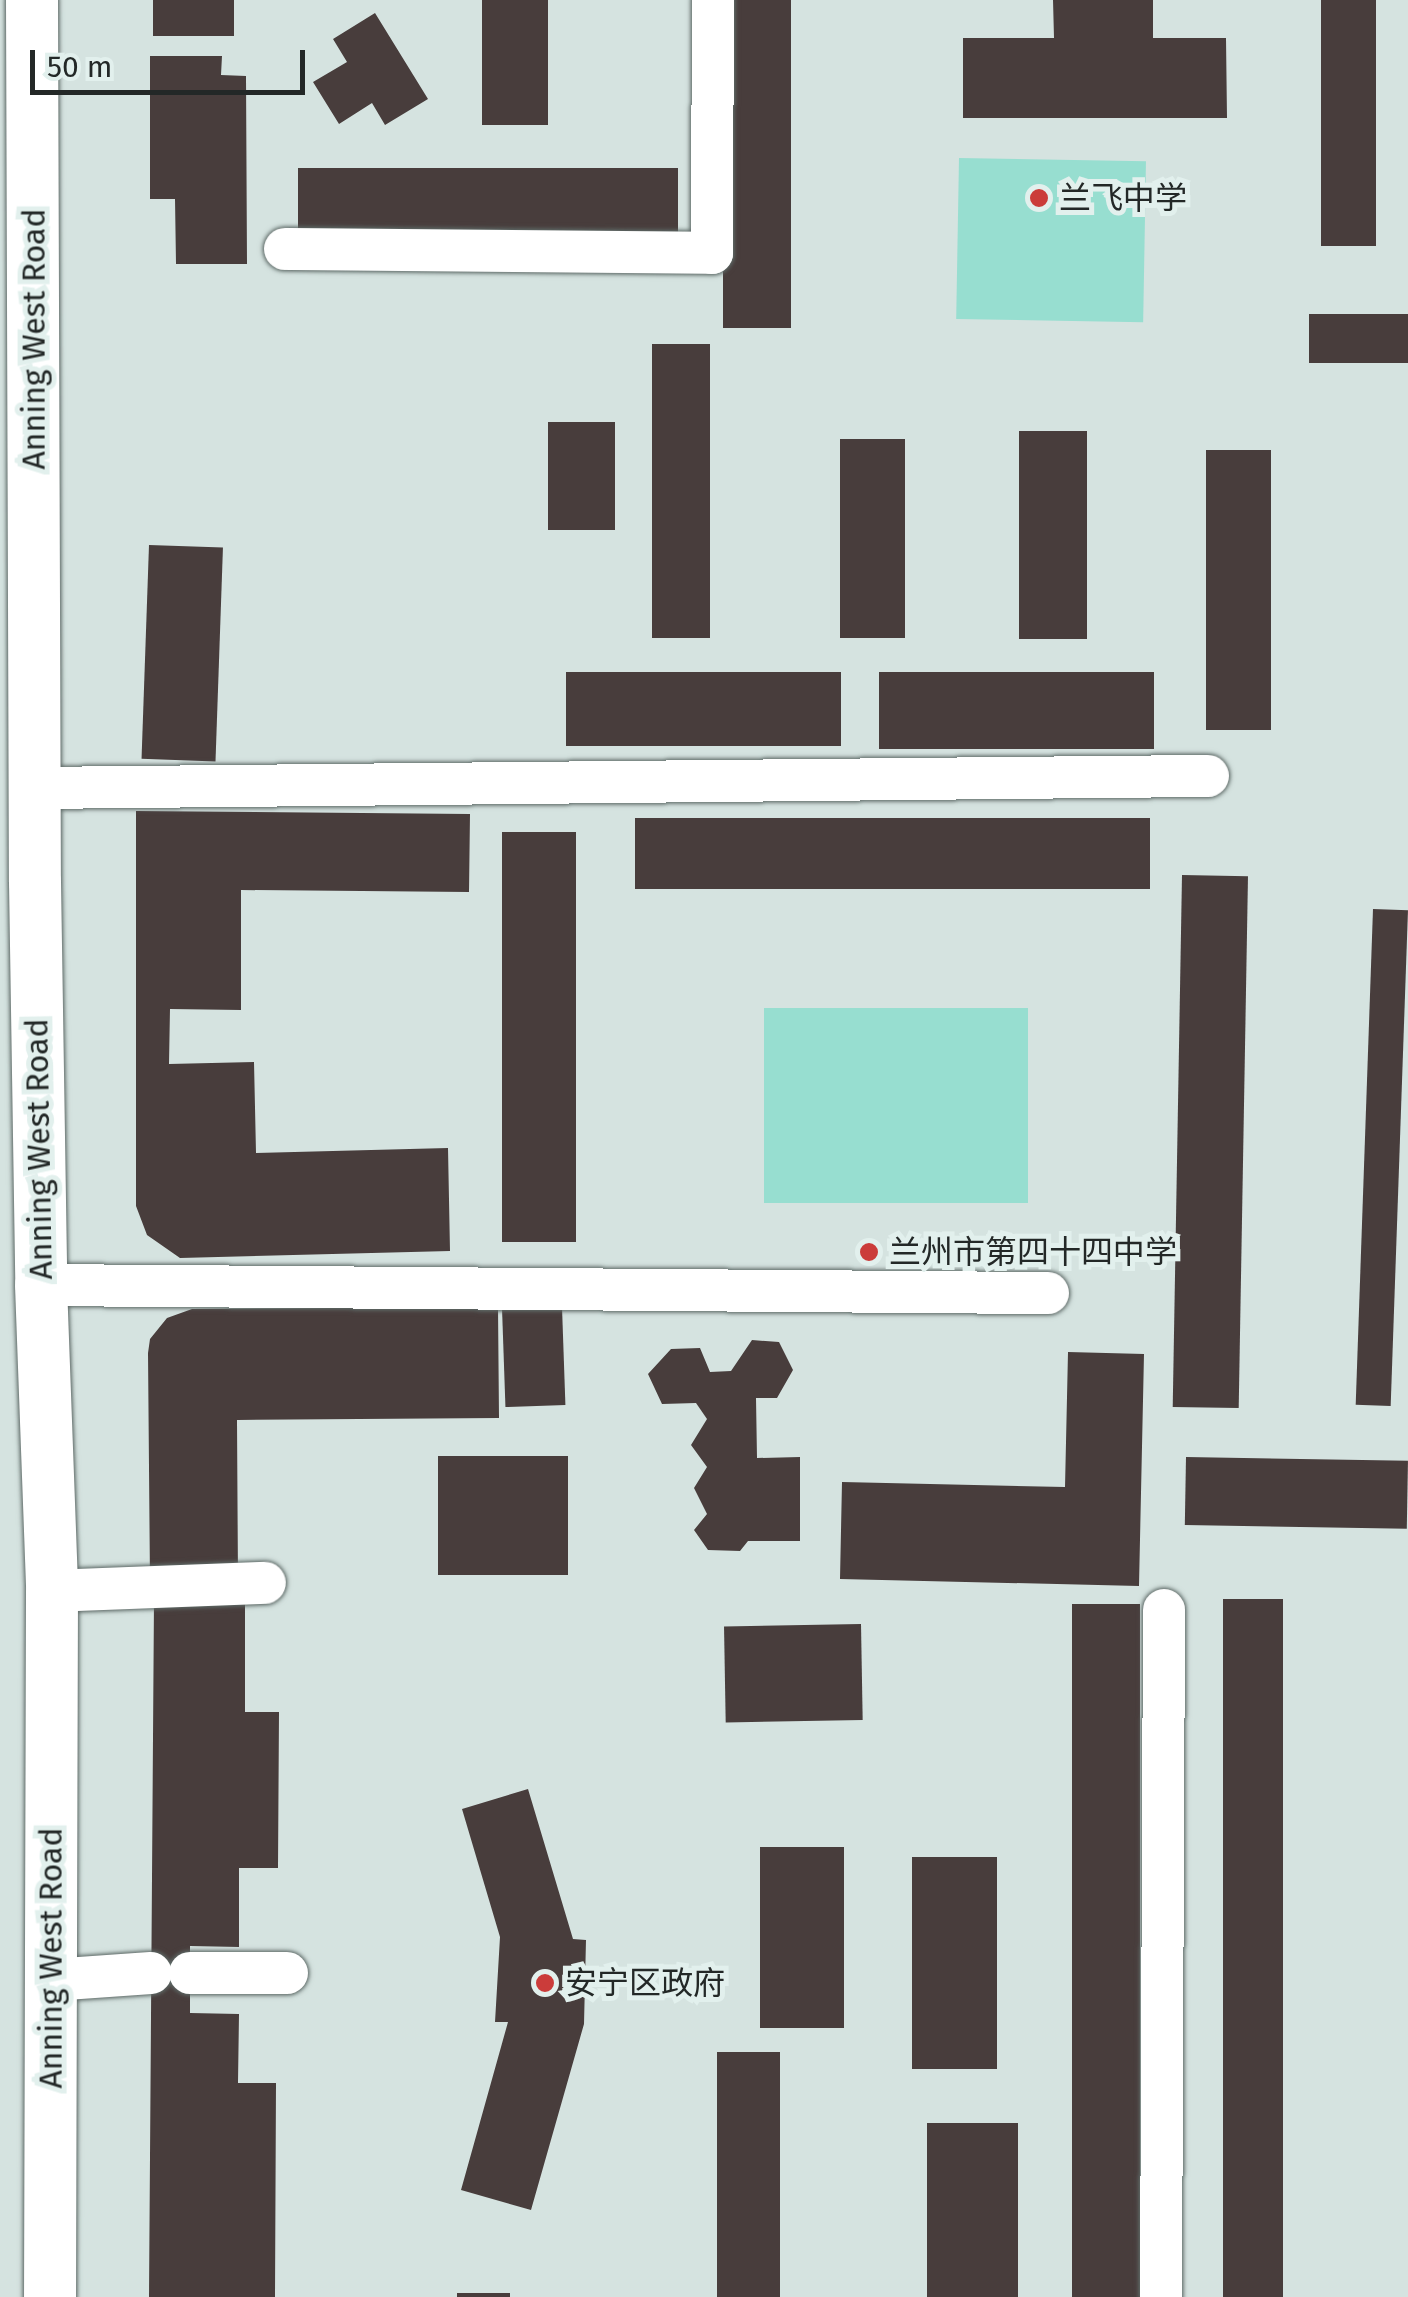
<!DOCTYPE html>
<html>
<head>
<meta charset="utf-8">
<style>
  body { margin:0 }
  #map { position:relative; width:1408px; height:2297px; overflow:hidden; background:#d5e3e0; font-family:"Fira Sans","Noto Sans SC",sans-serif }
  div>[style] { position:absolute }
  .green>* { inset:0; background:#97ded0; transform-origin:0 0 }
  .building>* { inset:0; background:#483d3c; transform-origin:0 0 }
  .roads { filter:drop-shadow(0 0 2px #5e6a67) drop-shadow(0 0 2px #5e6a67) }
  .minor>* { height:42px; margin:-21px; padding:0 21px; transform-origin:21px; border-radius:21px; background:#fff }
  .major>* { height:52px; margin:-26px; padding:0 26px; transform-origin:26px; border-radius:26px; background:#fff }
  .dots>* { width:28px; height:28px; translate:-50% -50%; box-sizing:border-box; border:5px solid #e2f0ed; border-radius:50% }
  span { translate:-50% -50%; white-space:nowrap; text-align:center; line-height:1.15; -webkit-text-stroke:10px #e2f0ed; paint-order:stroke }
  .poi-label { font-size:32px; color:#232827 }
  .left { translate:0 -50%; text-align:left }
  .street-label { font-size:32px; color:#232827 }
  .scale { position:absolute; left:30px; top:50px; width:275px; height:45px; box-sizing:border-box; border:5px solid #232827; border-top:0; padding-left:12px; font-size:30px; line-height:35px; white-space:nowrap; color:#232827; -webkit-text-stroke:8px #e2f0ed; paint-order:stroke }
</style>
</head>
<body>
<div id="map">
  <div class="green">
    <div style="left:959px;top:158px;width:187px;height:161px;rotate:1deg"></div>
    <div style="left:1028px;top:1008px;width:195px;height:264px;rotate:90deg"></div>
  </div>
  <div class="building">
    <div style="left:153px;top:0;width:81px;height:36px"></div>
    <div style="left:482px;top:0;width:66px;height:125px"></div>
    <div style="left:723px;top:0;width:68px;height:328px"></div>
    <div style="clip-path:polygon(1053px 0,1153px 0,1153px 38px,1226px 38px,1227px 118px,963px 118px,963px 38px,1054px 38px)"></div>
    <div style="left:1321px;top:0;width:55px;height:246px"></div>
    <div style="clip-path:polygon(375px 13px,428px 99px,385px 125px,372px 103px,339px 124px,313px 82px,347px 62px,333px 39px)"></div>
    <div style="clip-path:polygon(150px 56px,222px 56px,221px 75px,246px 76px,247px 264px,176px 264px,175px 199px,150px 199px)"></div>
    <div style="left:678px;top:168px;width:64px;height:380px;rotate:90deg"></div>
    <div style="left:1408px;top:314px;width:49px;height:99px;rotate:90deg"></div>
    <div style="left:652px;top:344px;width:58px;height:294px"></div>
    <div style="left:548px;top:422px;width:67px;height:108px"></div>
    <div style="left:1019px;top:431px;width:68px;height:208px"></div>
    <div style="left:840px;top:439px;width:65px;height:199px"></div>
    <div style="left:1206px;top:450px;width:65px;height:280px"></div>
    <div style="left:149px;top:545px;width:74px;height:214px;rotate:2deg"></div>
    <div style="left:841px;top:672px;width:74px;height:275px;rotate:90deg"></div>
    <div style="left:879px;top:672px;width:275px;height:77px"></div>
    <div style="clip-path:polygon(136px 811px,470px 814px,469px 892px,241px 890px,241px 1010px,170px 1009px,169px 1064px,254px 1062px,256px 1153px,448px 1148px,450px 1251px,180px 1258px,147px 1235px,136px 1206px)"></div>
    <div style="left:1150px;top:818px;width:71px;height:515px;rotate:90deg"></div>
    <div style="left:502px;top:832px;width:74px;height:410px"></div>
    <div style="left:1182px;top:875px;width:66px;height:532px;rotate:1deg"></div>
    <div style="left:1373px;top:909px;width:35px;height:496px;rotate:2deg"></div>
    <div style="clip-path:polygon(498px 1307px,499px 1418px,237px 1420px,238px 1582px,150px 1583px,148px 1353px,150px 1339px,167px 1318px,192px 1309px)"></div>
    <div style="left:562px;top:1307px;width:98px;height:60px;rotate:88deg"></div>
    <div style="clip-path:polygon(752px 1340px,779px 1342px,793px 1370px,777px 1398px,756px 1398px,757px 1458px,800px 1457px,800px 1541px,748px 1541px,740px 1551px,708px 1550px,694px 1530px,707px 1514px,694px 1488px,707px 1467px,691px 1445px,707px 1419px,696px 1403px,662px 1404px,648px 1374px,671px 1349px,700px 1348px,710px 1372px,731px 1371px)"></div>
    <div style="clip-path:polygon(1068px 1352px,1144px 1354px,1139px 1586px,840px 1579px,842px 1482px,1065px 1487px)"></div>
    <div style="left:568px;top:1456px;width:119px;height:130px;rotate:90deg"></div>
    <div style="left:1186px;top:1457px;width:222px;height:68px;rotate:1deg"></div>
    <div style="clip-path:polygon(154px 1598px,245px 1599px,245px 1712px,279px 1712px,278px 1868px,239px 1868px,239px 1947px,190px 1946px,190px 2013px,239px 2014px,238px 2083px,276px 2083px,275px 2297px,149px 2297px)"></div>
    <div style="left:1223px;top:1599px;width:60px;height:698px"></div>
    <div style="left:1072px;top:1604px;width:68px;height:693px"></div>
    <div style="left:861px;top:1624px;width:96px;height:137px;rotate:89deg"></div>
    <div style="clip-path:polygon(528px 1789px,573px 1939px,586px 1940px,584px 2024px,531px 2210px,461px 2190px,508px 2022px,495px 2022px,500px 1937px,462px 1809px)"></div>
    <div style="left:844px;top:1847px;width:181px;height:84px;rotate:90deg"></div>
    <div style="left:912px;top:1857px;width:85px;height:212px"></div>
    <div style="left:780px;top:2052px;width:245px;height:63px;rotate:90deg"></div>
    <div style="left:927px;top:2123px;width:91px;height:174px"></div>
    <div style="left:457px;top:2293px;width:53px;height:4px"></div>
  </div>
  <div class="roads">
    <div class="minor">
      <div style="left:285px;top:249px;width:427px;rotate:0.5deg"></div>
      <div style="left:712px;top:253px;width:253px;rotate:-89.8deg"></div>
      <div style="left:35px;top:788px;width:1173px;rotate:-0.59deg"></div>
      <div style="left:41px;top:1285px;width:1007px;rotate:0.46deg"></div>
      <div style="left:52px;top:1591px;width:213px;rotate:-2.2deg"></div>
      <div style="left:190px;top:1973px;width:97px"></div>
      <div style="left:51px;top:1980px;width:100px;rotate:-4deg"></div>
      <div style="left:1161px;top:2297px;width:687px;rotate:-89.75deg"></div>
    </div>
    <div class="major">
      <div style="left:32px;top:0;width:882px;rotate:89.81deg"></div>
      <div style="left:35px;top:882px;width:403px;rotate:89.1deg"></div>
      <div style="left:41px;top:1285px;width:306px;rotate:87.9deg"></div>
      <div style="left:52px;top:1591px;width:706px;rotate:90.16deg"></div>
    </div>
  </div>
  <div class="dots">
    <div style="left:1039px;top:198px;background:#cb3c3a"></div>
    <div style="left:869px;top:1252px;background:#cb3c3a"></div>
    <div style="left:545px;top:1983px;background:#cb3c3a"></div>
  </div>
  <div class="poi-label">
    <span class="left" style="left:1059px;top:198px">兰飞中学</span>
    <span class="left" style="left:889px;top:1252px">兰州市第四十四中学</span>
    <span class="left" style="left:565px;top:1983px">安宁区政府</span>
  </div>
  <div class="street-label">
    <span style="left:34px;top:339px;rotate:-90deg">Anning West Road</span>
    <span style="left:39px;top:1149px;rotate:-91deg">Anning West Road</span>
    <span style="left:51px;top:1958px;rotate:-90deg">Anning West Road</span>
  </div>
  <div class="scale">50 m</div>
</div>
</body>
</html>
